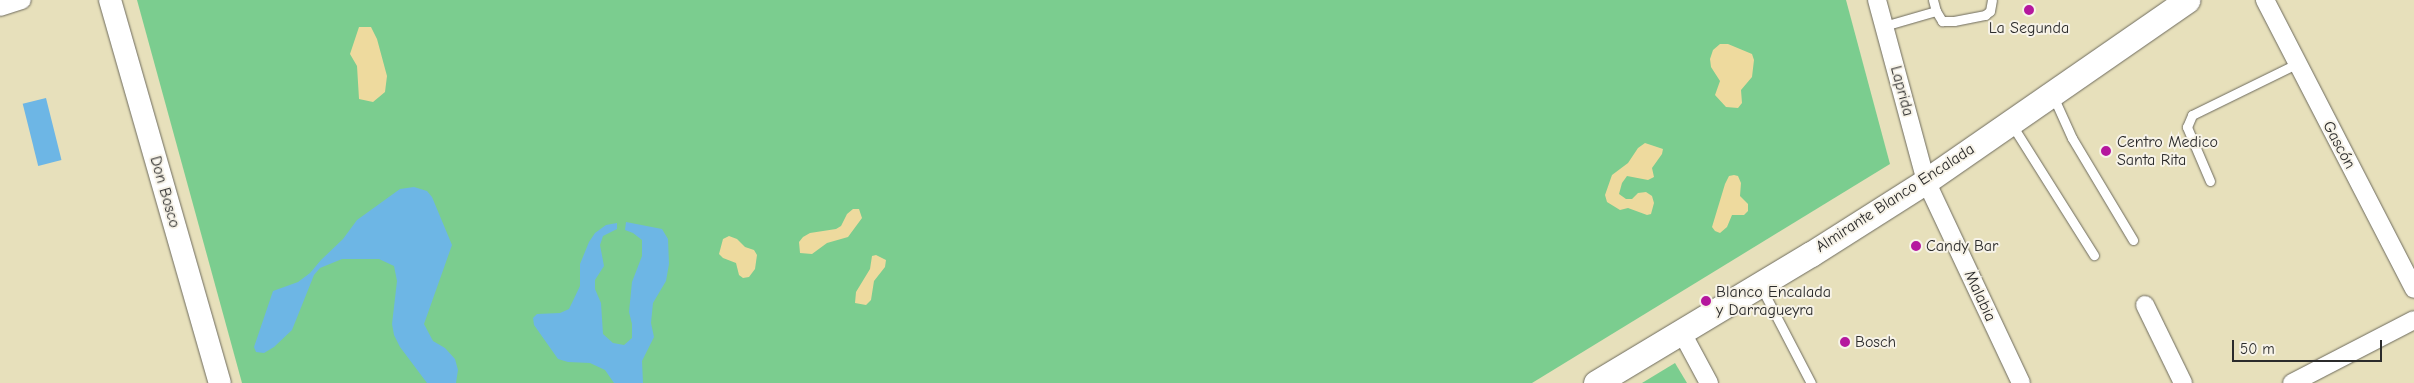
<!DOCTYPE html>
<html>
<head>
<meta charset="utf-8">
<style>
	body { margin:0 }
	#map { position:relative; width:2414px; height:383px; overflow:hidden; background:#e7e0bb; font-family:"Comic Neue",sans-serif }
	div>[style] { position:absolute }
	[style*='--x'] { left:calc(var(--x)*1px); top:calc(var(--y)*1px); width:calc(var(--w)*1px); rotate:calc(var(--a)*1deg) }
	.green>* { inset:0; background:#7bcd8f }
	.sand>* { inset:0; background:#eeda9e }
	.water>* { inset:0; background:#6db6e5; transform-origin:0 0 }
	.roads { filter:drop-shadow(0 0 1px #6d6a5d) drop-shadow(0 0 1px #6d6a5d) }
	.service>* { height:9px; margin:-4.5px; padding:0 4.5px; transform-origin:4.5px; border-radius:4.5px; background:#fff }
	.minor>* { height:18px; margin:-9px; padding:0 9px; transform-origin:9px; border-radius:9px; background:#fff }
	.tertiary>* { height:22px; margin:-11px; padding:0 11px; transform-origin:11px; border-radius:11px; background:#fff }
	.secondary>* { height:25px; margin:-12.5px; padding:0 12.5px; transform-origin:12.5px; border-radius:12.5px; background:#fff }
	.dots>* { width:14px; height:14px; translate:-50% -50%; box-sizing:border-box; border:2px solid #f7f3e8; border-radius:50% }
	span { translate:-50% -50%; white-space:nowrap; text-align:center; line-height:1.15; -webkit-text-stroke:4px #f7f3e8; paint-order:stroke }
	.poi-label { font-size:16px; color:#2b2b2b }
	.left { translate:0 -50%; text-align:left }
	.street-label { font-size:16px; color:#2b2b2b }
	.scale { position:absolute; left:2232px; top:340px; width:150px; height:22px; box-sizing:border-box; border:2px solid #2b2b2b; border-top:0; padding-left:6px; font-size:15px; line-height:18px; white-space:nowrap; color:#2b2b2b; -webkit-text-stroke:4px #f7f3e8; paint-order:stroke }
</style>
</head>
<body>
<div id="map">
	<div class="green">
		<i style="clip-path:polygon(137px 0,1846px 0,1890px 164px,1532px 383px,242px 383px)"></i>
		<i style="clip-path:polygon(1675px 363px,1687px 383px,1642px 383px)"></i>
	</div>
	<div class="sand">
		<i style="clip-path:polygon(359px 27px,371px 27px,377px 39px,387px 76px,385px 92px,373px 102px,359px 99px,357px 66px,350px 54px)"></i>
		<i style="clip-path:polygon(1720px 44px,1728px 44px,1752px 54px,1754px 60px,1752px 77px,1741px 90px,1742px 103px,1738px 108px,1726px 107px,1715px 95px,1720px 81px,1711px 67px,1710px 59px,1713px 50px)"></i>
		<i style="clip-path:polygon(1645px 143px,1663px 149px,1662px 154px,1652px 168px,1654px 177px,1648px 180px,1627px 176px,1622px 183px,1619px 194px,1626px 199px,1632px 199px,1638px 193px,1646px 192px,1652px 196px,1654px 203px,1651px 214px,1647px 215px,1628px 208px,1620px 210px,1607px 202px,1605px 195px,1612px 175px,1628px 163px,1638px 148px)"></i>
		<i style="clip-path:polygon(1734px 175px,1738px 176px,1741px 183px,1740px 196px,1748px 204px,1748px 211px,1744px 215px,1732px 215px,1727px 227px,1720px 233px,1715px 231px,1712px 227px,1725px 184px,1729px 176px)"></i>
		<i style="clip-path:polygon(853px 209px,859px 209px,862px 218px,848px 237px,827px 243px,812px 254px,800px 253px,799px 242px,803px 237px,810px 233px,836px 229px,841px 226px,847px 214px)"></i>
		<i style="clip-path:polygon(729px 236px,737px 239px,745px 247px,754px 250px,757px 255px,755px 269px,749px 277px,743px 278px,739px 275px,736px 263px,723px 258px,719px 254px,723px 239px)"></i>
		<i style="clip-path:polygon(876px 255px,886px 260px,885px 267px,874px 281px,871px 300px,866px 305px,855px 303px,856px 292px,870px 269px,872px 256px)"></i>
	</div>
	<div class="water">
		<i style="left:46px;top:98px;width:64px;height:24px;rotate:76deg"></i>
		<i style="clip-path:polygon(414px 187px,427px 191px,432px 197px,452px 245px,424px 324px,433px 341px,445px 348px,455px 359px,458px 370px,456px 383px,427px 383px,400px 347px,394px 335px,392px 324px,397px 281px,394px 266px,379px 259px,342px 259px,320px 268px,314px 275px,292px 330px,274px 347px,264px 353px,256px 352px,254px 347px,273px 291px,298px 282px,310px 273px,321px 260px,343px 239px,357px 220px,400px 189px)"></i>
		<i style="clip-path:polygon(626px 222px,662px 229px,668px 239px,669px 264px,666px 281px,653px 303px,651px 323px,654px 337px,642px 361px,643px 383px,614px 383px,605px 370px,590px 363px,568px 362px,558px 359px,534px 325px,533px 318px,537px 314px,560px 313px,569px 309px,580px 286px,580px 264px,589px 242px,595px 233px,606px 225px,617px 223px,617px 229px,603px 236px,600px 245px,604px 266px,595px 280px,595px 289px,601px 303px,603px 334px,613px 343px,624px 345px,632px 338px,632px 324px,629px 312px,632px 282px,642px 256px,642px 240px,633px 233px,625px 230px)"></i>
	</div>
	<div class="roads">
		<div class="service">
			<i style="--x:1933;--y:0;--w:11;--a:75"></i>
			<i style="--x:1884;--y:26;--w:54;--a:-16.1"></i>
			<i style="--x:1936;--y:11;--w:12;--a:59"></i>
			<i style="--x:1942;--y:21;--w:12;--a:0"></i>
			<i style="--x:1954;--y:21;--w:32;--a:-11"></i>
			<i style="--x:1985;--y:15;--w:6;--a:-39"></i>
			<i style="--x:1990;--y:11;--w:11;--a:-80"></i>
			<i style="--x:2053;--y:96;--w:46;--a:65.7"></i>
			<i style="--x:2072;--y:138;--w:119;--a:59.1"></i>
			<i style="--x:2012;--y:125;--w:154;--a:57.8"></i>
			<i style="--x:2210;--y:181;--w:59;--a:-113.1"></i>
			<i style="--x:2187;--y:127;--w:13;--a:-67"></i>
			<i style="--x:2192;--y:115;--w:116;--a:-26.1"></i>
			<i style="--x:1761;--y:287;--w:108;--a:62.5"></i>
		</div>
		<div class="minor">
			<i style="--x:1877;--y:0;--w:188;--a:74.9"></i>
			<i style="--x:1926;--y:181;--w:223;--a:64.8"></i>
			<i style="--x:2265;--y:0;--w:325;--a:62.7"></i>
			<i style="--x:0;--y:7;--w:23;--a:-18"></i>
			<i style="--x:2145;--y:305;--w:87;--a:64"></i>
			<i style="--x:1681;--y:331;--w:59;--a:61.7"></i>
			<i style="--x:2292;--y:383;--w:137;--a:-27.3"></i>
		</div>
		<div class="tertiary">
			<i style="--x:110;--y:0;--w:398;--a:74"></i>
		</div>
		<div class="secondary">
			<i style="--x:1596;--y:383;--w:251;--a:-31"></i>
			<i style="--x:1811;--y:254;--w:136;--a:-32.4"></i>
			<i style="--x:1926;--y:181;--w:318;--a:-34.7"></i>
		</div>
	</div>
	<div class="dots">
		<i style="left:2029px;top:10px;background:#b5179e"></i>
		<i style="left:2106px;top:151px;background:#b5179e"></i>
		<i style="left:1916px;top:246px;background:#b5179e"></i>
		<i style="left:1706px;top:301px;background:#b5179e"></i>
		<i style="left:1845px;top:342px;background:#b5179e"></i>
	</div>
	<div class="poi-label">
		<span style="left:2029px;top:28px">La Segunda</span>
		<span class="left" style="left:2117px;top:151px">Centro Medico<br>Santa Rita</span>
		<span class="left" style="left:1926px;top:246px">Candy Bar</span>
		<span class="left" style="left:1716px;top:301px">Blanco Encalada<br>y Darragueyra</span>
		<span class="left" style="left:1855px;top:342px">Bosch</span>
	</div>
	<div class="street-label">
		<span style="left:1902px;top:91px;rotate:75deg">Laprida</span>
		<span style="left:2339px;top:145px;rotate:62deg">Gascón</span>
		<span style="left:165px;top:192px;rotate:74deg">Don Bosco</span>
		<span style="left:1895px;top:198px;rotate:-33deg">Almirante Blanco Encalada</span>
		<span style="left:1980px;top:296px;rotate:65deg">Malabia</span>
	</div>
	<div class="scale">50 m</div>
</div>
</body>
</html>
